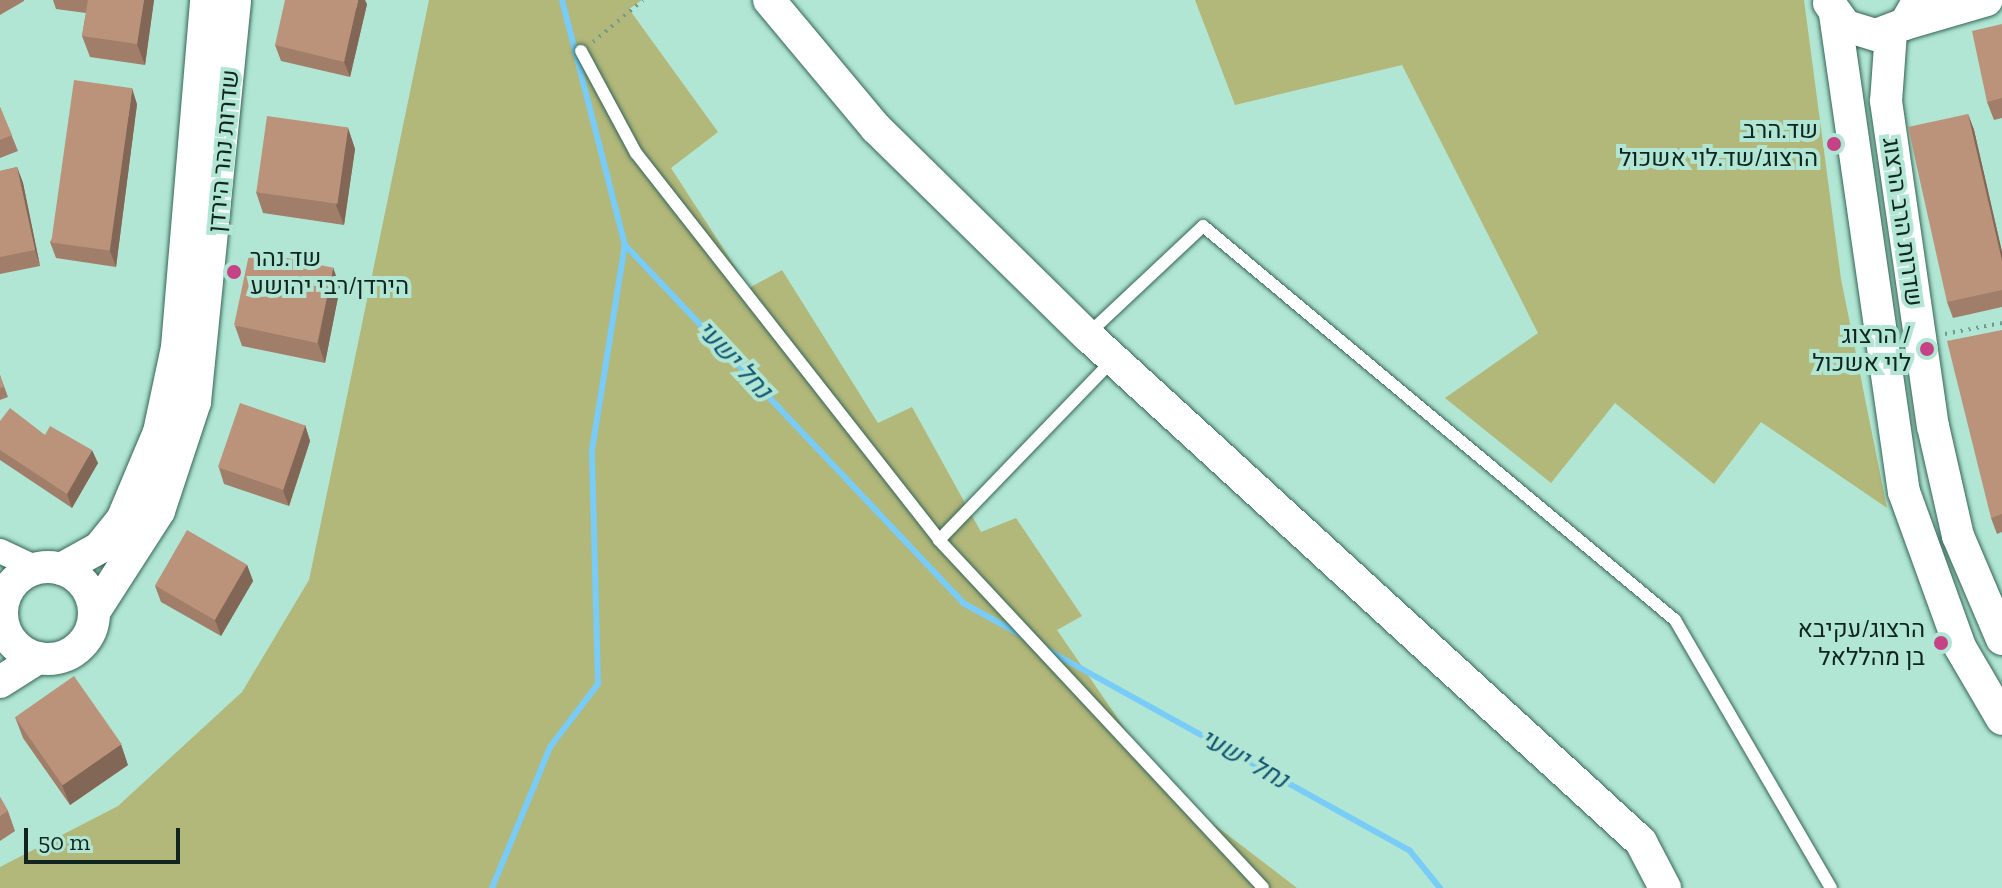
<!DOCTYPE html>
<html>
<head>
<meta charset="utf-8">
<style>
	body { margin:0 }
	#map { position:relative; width:2002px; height:888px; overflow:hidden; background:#b1e6d4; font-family:"Zilla Slab",Heebo,serif }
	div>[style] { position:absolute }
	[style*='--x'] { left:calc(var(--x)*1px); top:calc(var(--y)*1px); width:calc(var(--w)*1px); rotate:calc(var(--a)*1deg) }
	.green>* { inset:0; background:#b2b77a }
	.stream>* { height:6px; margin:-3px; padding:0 3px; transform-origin:3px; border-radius:3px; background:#78ccf7 }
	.path>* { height:4px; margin-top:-2px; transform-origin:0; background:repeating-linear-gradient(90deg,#71998c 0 2px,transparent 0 8px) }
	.roads { filter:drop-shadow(0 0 2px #346556) drop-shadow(0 0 2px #346556) }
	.lane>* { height:12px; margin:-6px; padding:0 6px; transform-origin:6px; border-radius:6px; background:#fff }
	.street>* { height:24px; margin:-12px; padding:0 12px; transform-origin:12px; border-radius:12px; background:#fff }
	.secondary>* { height:32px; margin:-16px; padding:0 16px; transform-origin:16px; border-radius:16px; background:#fff }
	.secondary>.ring { margin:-16px; padding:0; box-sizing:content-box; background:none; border:32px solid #fff; border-radius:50% }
	.wall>* { inset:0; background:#a17e6a }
	.shaded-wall>* { inset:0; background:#836756 }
	.building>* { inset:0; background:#bb937b; transform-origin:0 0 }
	.dots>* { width:22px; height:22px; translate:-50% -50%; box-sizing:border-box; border:4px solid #b1e6d4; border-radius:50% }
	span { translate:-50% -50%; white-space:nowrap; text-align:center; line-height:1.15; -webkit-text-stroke:8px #b1e6d4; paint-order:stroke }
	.poi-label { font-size:24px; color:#10251f }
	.right { translate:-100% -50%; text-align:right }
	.left { translate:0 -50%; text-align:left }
	.street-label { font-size:24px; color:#10251f }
	.water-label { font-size:26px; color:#125672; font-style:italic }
	.scale { position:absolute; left:24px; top:828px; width:156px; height:36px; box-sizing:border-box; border:4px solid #10251f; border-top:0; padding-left:10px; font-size:24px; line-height:28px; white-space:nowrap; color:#10251f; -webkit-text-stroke:6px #b1e6d4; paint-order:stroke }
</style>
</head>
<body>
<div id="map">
	<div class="green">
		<i style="clip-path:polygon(429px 0,642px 0,629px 9px,718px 132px,671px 168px,749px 288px,782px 270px,878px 423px,912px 407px,981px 532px,1016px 518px,1082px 616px,1057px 630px,1165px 787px,1297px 888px,0 888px,0 867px,118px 806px,242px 692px,309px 580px)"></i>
		<i style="clip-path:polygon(1195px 0,1804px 0,1841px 279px,1887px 508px,1761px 422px,1714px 484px,1615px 403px,1551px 483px,1445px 398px,1538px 333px,1402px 65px,1235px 105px)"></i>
	</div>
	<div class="stream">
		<i style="--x:562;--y:0;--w:253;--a:75.6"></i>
		<i style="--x:625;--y:245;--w:492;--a:46.6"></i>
		<i style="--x:963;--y:603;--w:71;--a:28.7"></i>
		<i style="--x:1046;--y:649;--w:416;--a:29"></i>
		<i style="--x:1410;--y:851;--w:48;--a:51"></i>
		<i style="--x:492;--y:888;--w:152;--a:-67.6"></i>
		<i style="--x:550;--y:747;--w:79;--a:-52.7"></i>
		<i style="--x:598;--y:684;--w:234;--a:-91.5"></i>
		<i style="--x:592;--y:450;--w:208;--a:-80.9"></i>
	</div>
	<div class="path">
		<i style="--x:593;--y:42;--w:65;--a:-40"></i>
		<i style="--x:1945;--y:334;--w:58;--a:-10.9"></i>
	</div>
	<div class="roads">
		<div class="lane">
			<i style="--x:581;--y:51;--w:116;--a:61.7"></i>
			<i style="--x:636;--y:153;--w:492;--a:51.9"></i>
			<i style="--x:939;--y:540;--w:475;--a:47"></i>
			<i style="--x:1087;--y:335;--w:159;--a:-43.2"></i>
			<i style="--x:1203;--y:226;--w:615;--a:39.85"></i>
			<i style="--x:1675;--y:620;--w:310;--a:59.8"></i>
			<i style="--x:939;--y:540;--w:248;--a:-46"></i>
		</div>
		<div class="street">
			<i style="--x:0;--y:551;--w:40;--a:25"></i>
			<i style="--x:0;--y:601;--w:5;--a:68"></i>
		</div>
		<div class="secondary">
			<i style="--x:769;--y:0;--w:167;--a:50.1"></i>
			<i style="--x:876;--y:128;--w:296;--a:44.5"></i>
			<i style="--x:1087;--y:335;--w:751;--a:42.46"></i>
			<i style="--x:1641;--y:842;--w:52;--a:62.4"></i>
			<i style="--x:1829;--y:3;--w:29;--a:54"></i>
			<i style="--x:1846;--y:26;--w:31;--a:17"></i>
			<i style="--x:1876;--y:35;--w:31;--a:-21"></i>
			<i style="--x:1905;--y:24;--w:28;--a:-60"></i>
			<i style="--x:1835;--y:14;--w:483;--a:81.8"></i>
			<i style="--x:1904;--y:492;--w:165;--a:70.1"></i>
			<i style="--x:1960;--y:647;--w:83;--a:59.7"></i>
			<i style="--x:1905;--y:24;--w:85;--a:-16.3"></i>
			<i style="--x:1891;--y:32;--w:69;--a:94.1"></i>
			<i style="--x:1886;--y:101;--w:328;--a:81.8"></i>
			<i style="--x:1933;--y:426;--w:113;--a:77.2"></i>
			<i style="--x:1958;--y:536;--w:112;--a:66.9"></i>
			<i class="ring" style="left:2px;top:567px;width:60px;height:60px"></i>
			<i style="--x:61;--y:569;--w:43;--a:-28.9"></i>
			<i style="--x:99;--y:548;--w:36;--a:-51"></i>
			<i style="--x:122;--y:520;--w:95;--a:-67.2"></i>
			<i style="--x:159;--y:432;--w:87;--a:-78"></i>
			<i style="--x:177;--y:347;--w:348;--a:-85.2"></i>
			<i style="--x:94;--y:612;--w:120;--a:-57.2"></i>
			<i style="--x:159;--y:511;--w:115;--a:-71.7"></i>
			<i style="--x:195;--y:402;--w:404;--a:-84.3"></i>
			<i style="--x:0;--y:682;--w:45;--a:-32.3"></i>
		</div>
	</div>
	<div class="wall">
		<i style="clip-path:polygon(0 0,24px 0,24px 1px,0 15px)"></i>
		<i style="clip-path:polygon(53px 0,154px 0,145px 65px,90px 57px,82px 36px,86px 13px,56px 9px)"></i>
		<i style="clip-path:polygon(367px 4px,350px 77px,281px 61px,275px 45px)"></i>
		<i style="clip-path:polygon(2002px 24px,2002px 118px,1994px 120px,1987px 102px)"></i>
		<i style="clip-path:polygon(137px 104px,116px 267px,56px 258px,50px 242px)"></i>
		<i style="clip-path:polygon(0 107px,18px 151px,0 158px)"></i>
		<i style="clip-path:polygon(1968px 114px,1974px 130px,2002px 252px,2002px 307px,1953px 318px,1947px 302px)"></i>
		<i style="clip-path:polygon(348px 128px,355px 149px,344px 225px,263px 213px,256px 192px)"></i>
		<i style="clip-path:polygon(17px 167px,23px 183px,40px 266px,0 274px,0 171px)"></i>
		<i style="clip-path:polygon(340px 287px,325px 363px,242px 346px,235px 326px)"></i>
		<i style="clip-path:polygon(2002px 330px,2002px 532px,1997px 534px,1991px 518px)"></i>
		<i style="clip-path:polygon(0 375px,8px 397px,0 400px)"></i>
		<i style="clip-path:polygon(0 421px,45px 435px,98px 463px,72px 508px,0 460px)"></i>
		<i style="clip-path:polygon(305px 425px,310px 441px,289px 506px,224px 484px,219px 468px)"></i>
		<i style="clip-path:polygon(247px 565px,253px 581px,221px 636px,161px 602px,155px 586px)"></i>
		<i style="clip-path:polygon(15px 717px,128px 765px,70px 805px,23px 738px)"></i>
		<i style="clip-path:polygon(0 797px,8px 811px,15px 831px,0 841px)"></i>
	</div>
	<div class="shaded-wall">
		<i style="clip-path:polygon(144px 0,154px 0,145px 65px,137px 44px)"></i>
		<i style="clip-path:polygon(358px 0,365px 0,367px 4px,350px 77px,344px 62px)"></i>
		<i style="clip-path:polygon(132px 88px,137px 104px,116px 267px,110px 251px)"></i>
		<i style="clip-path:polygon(1968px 114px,1974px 130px,2002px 252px,2002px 261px)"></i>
		<i style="clip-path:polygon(348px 128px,355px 149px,344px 225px,336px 205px)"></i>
		<i style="clip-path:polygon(17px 167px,23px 183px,40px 266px,35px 250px)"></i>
		<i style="clip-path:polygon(333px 267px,340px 287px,325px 363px,318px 343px)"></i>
		<i style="clip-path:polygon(305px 425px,310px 441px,289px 506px,283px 491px)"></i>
		<i style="clip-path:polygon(92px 450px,98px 463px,72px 508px,67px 494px)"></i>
		<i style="clip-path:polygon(247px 565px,253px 581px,221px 636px,215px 620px)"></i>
		<i style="clip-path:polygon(121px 744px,128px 765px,70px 805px,62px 785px)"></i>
	</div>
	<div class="building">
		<i style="clip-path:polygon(88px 0,144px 0,137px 44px,82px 36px)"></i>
		<i style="clip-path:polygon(285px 0,358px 0,344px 62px,275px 45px)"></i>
		<i style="clip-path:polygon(2002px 24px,2002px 98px,1987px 102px,1972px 31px)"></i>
		<i style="left:74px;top:80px;width:59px;height:164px;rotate:8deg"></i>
		<i style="clip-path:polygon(0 107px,12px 135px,0 140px)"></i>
		<i style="clip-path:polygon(1968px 114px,2002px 261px,2002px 290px,1947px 302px,1908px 127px)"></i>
		<i style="left:267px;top:116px;width:82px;height:77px;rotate:8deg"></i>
		<i style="clip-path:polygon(17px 167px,35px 250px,0 257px,0 171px)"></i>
		<i style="left:250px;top:250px;width:85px;height:77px;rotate:12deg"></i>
		<i style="clip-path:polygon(2002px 330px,2002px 514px,1991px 518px,1947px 341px)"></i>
		<i style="clip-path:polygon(0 375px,4px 387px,0 388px)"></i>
		<i style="left:240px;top:403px;width:69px;height:68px;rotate:19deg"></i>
		<i style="clip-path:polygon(10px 408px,45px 435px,50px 426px,92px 450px,67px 494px,0 450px,0 421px)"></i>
		<i style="left:187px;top:530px;width:69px;height:64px;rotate:30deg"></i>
		<i style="left:74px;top:676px;width:83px;height:72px;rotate:55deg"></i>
		<i style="clip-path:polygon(0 797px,8px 811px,0 816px)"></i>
	</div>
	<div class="dots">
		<i style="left:1834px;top:144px;background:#c64287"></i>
		<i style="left:234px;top:272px;background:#c64287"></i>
		<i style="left:1927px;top:349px;background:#c64287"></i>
		<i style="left:1941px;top:643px;background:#c64287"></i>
	</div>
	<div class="poi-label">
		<span class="right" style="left:1818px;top:144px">שד.הרב<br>הרצוג/שד.לוי אשכול</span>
		<span class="left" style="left:250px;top:272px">שד.נהר<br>הירדן/רבי יהושע</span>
		<span class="right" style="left:1911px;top:349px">הרצוג /<br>לוי אשכול</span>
		<span class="right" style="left:1925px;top:643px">הרצוג/עקיבא<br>בן מהללאל</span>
	</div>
	<div class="street-label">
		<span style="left:223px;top:151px;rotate:-85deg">שדרות נהר הירדן</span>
		<span style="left:1903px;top:222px;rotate:82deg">שדרות הרב הרצוג</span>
	</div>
	<div class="water-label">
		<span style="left:734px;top:360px;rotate:47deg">נחל ישעי</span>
		<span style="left:1244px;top:759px;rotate:29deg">נחל ישעי</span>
	</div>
	<div class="scale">50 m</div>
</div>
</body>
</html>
